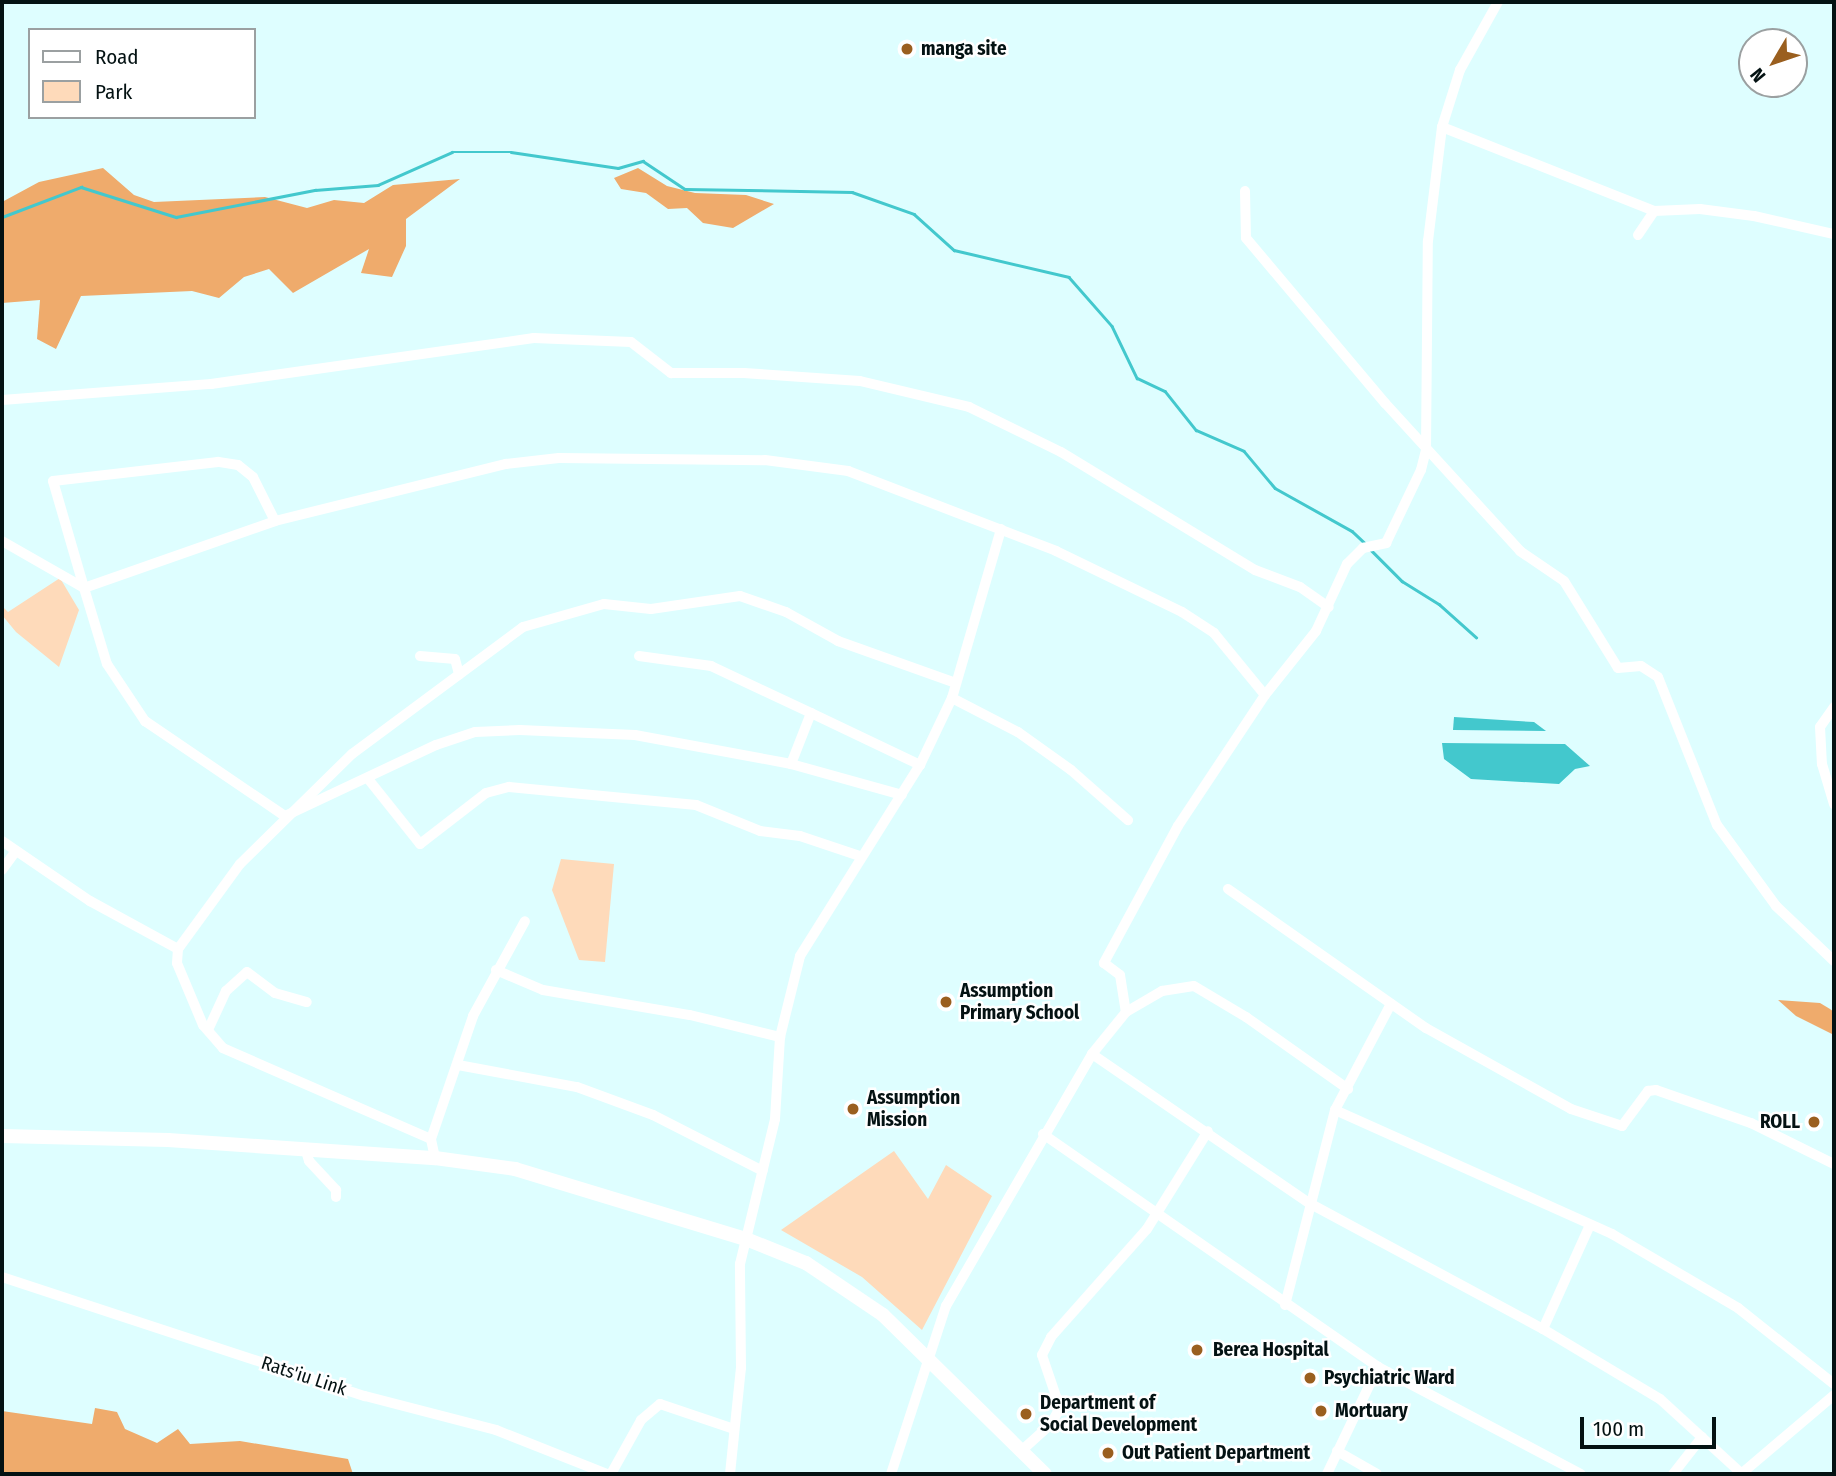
<!DOCTYPE html>
<html>
<head>
<meta charset="utf-8">
<style>
	body { margin:0 }
	#map { position:relative; width:1836px; height:1476px; overflow:hidden; background:#defeff; font-family:"Fira Sans Condensed",sans-serif }
	div>[style] { position:absolute }
	[style*='--x'] { left:calc(var(--x)*1px); top:calc(var(--y)*1px); width:calc(var(--w)*1px); rotate:calc(var(--a)*1deg) }
	.green>* { inset:0; background:#fedaba }
	.forest>* { inset:0; background:#efab6c }
	.water>* { inset:0; background:#43c8cd }
	.stream>* { height:2.5px; margin:-1.25px; padding:0 1.25px; transform-origin:1.25px; border-radius:1.25px; background:#43c8cd }
	.minor>* { height:10px; margin:-5px; padding:0 5px; transform-origin:5px; border-radius:5px; background:#fff }
	.secondary>* { height:14px; margin:-7px; padding:0 7px; transform-origin:7px; border-radius:7px; background:#fff }
	.dots>* { width:19px; height:19px; translate:-50% -50%; box-sizing:border-box; border:4px solid #fff; border-radius:50% }
	span { translate:-50% -50%; white-space:nowrap; text-align:center; line-height:1.15; -webkit-text-stroke:5px #fff; paint-order:stroke }
	.poi-label { font-size:19px; color:#041213; font-weight:700 }
	.left { translate:0 -50%; text-align:left }
	.right { translate:-100% -50%; text-align:right }
	.street-label { font-size:19px; color:#041213 }
	.frame { position:absolute; inset:0; border:4px solid #041213; pointer-events:none }
	.legend { position:absolute; left:28px; top:28px; width:228px; height:91px; box-sizing:border-box; background:#fff; border:2px solid #9ba0a1; margin:0; padding:9px 12px; list-style:none; font-size:21px; color:#041213 }
	.legend li { display:flex; align-items:center; gap:14px; height:35px }
	.legend b { width:35px; border:2px solid #9ba0a1 }
	.north { position:absolute; left:1738px; top:28px; width:70px; height:70px; box-sizing:border-box; background:#fff; border:2px solid #9ba0a1; border-radius:50%; rotate:231deg; font-size:19px; font-weight:700; line-height:28px; text-align:center; color:#041213 }
	.north::after { content:''; display:block; margin:auto; width:24px; height:32px; background:#9a5f1f; clip-path:polygon(50% 0,100% 100%,50% 72%,0 100%) }
	.scale { position:absolute; left:1580px; top:1417px; width:136px; height:32px; box-sizing:border-box; border:4px solid #041213; border-top:0; padding-left:9px; font-size:21px; line-height:24px; white-space:nowrap; color:#041213; -webkit-text-stroke:5px #fff; paint-order:stroke }
</style>
</head>
<body>
<div id="map">
	<div class="green">
		<i style="clip-path:polygon(60px 578px,79px 610px,59px 667px,16px 632px,2px 615px,2px 606px,8px 612px)"></i>
		<i style="clip-path:polygon(561px 859px,614px 864px,605px 962px,579px 960px,552px 890px)"></i>
		<i style="clip-path:polygon(894px 1151px,928px 1199px,946px 1165px,992px 1196px,922px 1330px,862px 1277px,781px 1230px)"></i>
	</div>
	<div class="forest">
		<i style="clip-path:polygon(103px 168px,134px 195px,154px 202px,265px 197px,307px 208px,334px 200px,364px 203px,393px 185px,460px 179px,406px 219px,406px 246px,392px 277px,361px 273px,369px 249px,293px 293px,269px 269px,244px 277px,219px 298px,192px 291px,81px 296px,56px 349px,37px 339px,40px 300px,2px 303px,2px 202px,39px 182px)"></i>
		<i style="clip-path:polygon(638px 168px,667px 186px,695px 193px,746px 195px,774px 204px,733px 228px,703px 223px,687px 208px,668px 209px,646px 193px,621px 189px,614px 178px)"></i>
		<i style="clip-path:polygon(1778px 1000px,1820px 1003px,1830px 1009px,1834px 1012px,1834px 1035px,1796px 1016px)"></i>
		<i style="clip-path:polygon(95px 1408px,117px 1412px,125px 1429px,157px 1443px,178px 1429px,190px 1444px,240px 1441px,348px 1459px,353px 1474px,2px 1474px,2px 1411px,92px 1424px)"></i>
	</div>
	<div class="water">
		<i style="clip-path:polygon(1454px 717px,1534px 722px,1546px 731px,1453px 730px)"></i>
		<i style="clip-path:polygon(1442px 743px,1565px 744px,1590px 766px,1575px 769px,1559px 784px,1471px 779px,1444px 759px)"></i>
	</div>
	<div class="stream">
		<i style="--x:2;--y:217;--w:85;--a:-20.8"></i>
		<i style="--x:81;--y:187;--w:100;--a:17.5"></i>
		<i style="--x:176;--y:217;--w:142;--a:-11"></i>
		<i style="--x:315;--y:190;--w:63;--a:-4.5"></i>
		<i style="--x:378;--y:185;--w:81;--a:-24"></i>
		<i style="--x:452;--y:152;--w:59;--a:0"></i>
		<i style="--x:511;--y:152;--w:108;--a:8.5"></i>
		<i style="--x:618;--y:168;--w:26;--a:-16"></i>
		<i style="--x:643;--y:161;--w:50;--a:33.7"></i>
		<i style="--x:685;--y:189;--w:167;--a:1"></i>
		<i style="--x:852;--y:192;--w:66;--a:19.5"></i>
		<i style="--x:914;--y:214;--w:54;--a:42"></i>
		<i style="--x:954;--y:250;--w:118;--a:13.2"></i>
		<i style="--x:1069;--y:277;--w:65;--a:48.7"></i>
		<i style="--x:1112;--y:326;--w:58;--a:64.3"></i>
		<i style="--x:1137;--y:378;--w:31;--a:25"></i>
		<i style="--x:1165;--y:391;--w:50;--a:51.5"></i>
		<i style="--x:1196;--y:430;--w:52;--a:23.6"></i>
		<i style="--x:1244;--y:451;--w:48;--a:50"></i>
		<i style="--x:1275;--y:488;--w:88;--a:29.2"></i>
		<i style="--x:1352;--y:531;--w:21;--a:43"></i>
		<i style="--x:1371;--y:550;--w:44;--a:45"></i>
		<i style="--x:1402;--y:581;--w:44;--a:31.9"></i>
		<i style="--x:1439;--y:604;--w:50;--a:41.7"></i>
	</div>
	<div class="minor">
		<i style="--x:1442;--y:127;--w:228;--a:21.6"></i>
		<i style="--x:1654;--y:211;--w:46;--a:-2.5"></i>
		<i style="--x:1700;--y:209;--w:54;--a:7.4"></i>
		<i style="--x:1754;--y:216;--w:82;--a:12.7"></i>
		<i style="--x:1245;--y:191;--w:47;--a:88.8"></i>
		<i style="--x:1246;--y:238;--w:216;--a:49.9"></i>
		<i style="--x:1385;--y:403;--w:200;--a:47.6"></i>
		<i style="--x:1520;--y:551;--w:53;--a:34.3"></i>
		<i style="--x:1564;--y:581;--w:102;--a:58.2"></i>
		<i style="--x:1618;--y:668;--w:23;--a:-5"></i>
		<i style="--x:1641;--y:666;--w:20;--a:33"></i>
		<i style="--x:1658;--y:677;--w:159;--a:68.3"></i>
		<i style="--x:1717;--y:825;--w:100;--a:53.9"></i>
		<i style="--x:1776;--y:906;--w:80;--a:43.5"></i>
		<i style="--x:1638;--y:235;--w:29;--a:-56"></i>
		<i style="--x:2;--y:400;--w:210;--a:-4.4"></i>
		<i style="--x:211;--y:384;--w:326;--a:-8.1"></i>
		<i style="--x:534;--y:338;--w:97;--a:2.4"></i>
		<i style="--x:631;--y:342;--w:51;--a:37.8"></i>
		<i style="--x:671;--y:373;--w:73;--a:0"></i>
		<i style="--x:744;--y:373;--w:116;--a:3.9"></i>
		<i style="--x:860;--y:381;--w:112;--a:13.4"></i>
		<i style="--x:969;--y:407;--w:102;--a:26.1"></i>
		<i style="--x:1061;--y:452;--w:227;--a:31.3"></i>
		<i style="--x:1255;--y:570;--w:48;--a:20.7"></i>
		<i style="--x:1300;--y:587;--w:35;--a:35"></i>
		<i style="--x:275;--y:521;--w:49;--a:-116.6"></i>
		<i style="--x:253;--y:477;--w:19;--a:-141"></i>
		<i style="--x:238;--y:465;--w:20;--a:-171"></i>
		<i style="--x:218;--y:462;--w:166;--a:173.4"></i>
		<i style="--x:53;--y:481;--w:111;--a:73.8"></i>
		<i style="--x:84;--y:588;--w:202;--a:-19.3"></i>
		<i style="--x:275;--y:521;--w:238;--a:-13.9"></i>
		<i style="--x:506;--y:464;--w:53;--a:-6.5"></i>
		<i style="--x:559;--y:458;--w:206;--a:0.6"></i>
		<i style="--x:765;--y:460;--w:84;--a:7.5"></i>
		<i style="--x:848;--y:471;--w:223;--a:21"></i>
		<i style="--x:1056;--y:551;--w:140;--a:25.8"></i>
		<i style="--x:1182;--y:612;--w:38;--a:33"></i>
		<i style="--x:1214;--y:633;--w:80;--a:50.6"></i>
		<i style="--x:1265;--y:695;--w:157;--a:123.6"></i>
		<i style="--x:1178;--y:826;--w:156;--a:118.4"></i>
		<i style="--x:1104;--y:963;--w:20;--a:37"></i>
		<i style="--x:1120;--y:975;--w:37;--a:81"></i>
		<i style="--x:2;--y:541;--w:95;--a:29.8"></i>
		<i style="--x:84;--y:588;--w:79;--a:73.2"></i>
		<i style="--x:107;--y:664;--w:69;--a:56.3"></i>
		<i style="--x:145;--y:721;--w:169;--a:34.2"></i>
		<i style="--x:285;--y:816;--w:167;--a:-25.2"></i>
		<i style="--x:436;--y:745;--w:41;--a:-18.4"></i>
		<i style="--x:475;--y:732;--w:45;--a:-2.5"></i>
		<i style="--x:520;--y:730;--w:115;--a:2.5"></i>
		<i style="--x:635;--y:735;--w:159;--a:10.5"></i>
		<i style="--x:791;--y:764;--w:115;--a:15.6"></i>
		<i style="--x:420;--y:656;--w:35;--a:5"></i>
		<i style="--x:455;--y:659;--w:16;--a:75"></i>
		<i style="--x:639;--y:656;--w:73;--a:7.9"></i>
		<i style="--x:711;--y:666;--w:110;--a:25.2"></i>
		<i style="--x:811;--y:713;--w:55;--a:111.4"></i>
		<i style="--x:1265;--y:695;--w:82;--a:-51.4"></i>
		<i style="--x:1316;--y:631;--w:74;--a:-65.2"></i>
		<i style="--x:1347;--y:564;--w:23;--a:-45"></i>
		<i style="--x:1363;--y:548;--w:24;--a:-12"></i>
		<i style="--x:1386;--y:543;--w:81;--a:-64.4"></i>
		<i style="--x:1421;--y:470;--w:21;--a:-76"></i>
		<i style="--x:1426;--y:450;--w:209;--a:-89.5"></i>
		<i style="--x:1428;--y:241;--w:115;--a:-83"></i>
		<i style="--x:1442;--y:127;--w:60;--a:-72.5"></i>
		<i style="--x:1460;--y:70;--w:78;--a:-60.8"></i>
		<i style="--x:952;--y:698;--w:74;--a:27.3"></i>
		<i style="--x:1018;--y:732;--w:65;--a:35.6"></i>
		<i style="--x:1071;--y:770;--w:76;--a:41.3"></i>
		<i style="--x:1834;--y:707;--w:24;--a:125"></i>
		<i style="--x:1820;--y:727;--w:37;--a:87"></i>
		<i style="--x:1822;--y:764;--w:42;--a:73.3"></i>
		<i style="--x:811;--y:713;--w:121;--a:25.5"></i>
		<i style="--x:369;--y:780;--w:82;--a:51.4"></i>
		<i style="--x:420;--y:844;--w:83;--a:-37.7"></i>
		<i style="--x:486;--y:793;--w:24;--a:-15"></i>
		<i style="--x:509;--y:787;--w:188;--a:5.5"></i>
		<i style="--x:696;--y:805;--w:69;--a:22.1"></i>
		<i style="--x:760;--y:831;--w:40;--a:7.1"></i>
		<i style="--x:800;--y:836;--w:63;--a:18.4"></i>
		<i style="--x:2;--y:841;--w:107;--a:34.3"></i>
		<i style="--x:90;--y:901;--w:100;--a:28.6"></i>
		<i style="--x:2;--y:870;--w:22;--a:-54"></i>
		<i style="--x:1228;--y:889;--w:242;--a:35.1"></i>
		<i style="--x:1426;--y:1028;--w:166;--a:29.2"></i>
		<i style="--x:1571;--y:1109;--w:54;--a:18.4"></i>
		<i style="--x:1622;--y:1126;--w:44;--a:-53.4"></i>
		<i style="--x:1648;--y:1091;--w:8;--a:-7"></i>
		<i style="--x:1656;--y:1090;--w:101;--a:19.2"></i>
		<i style="--x:1751;--y:1123;--w:93;--a:26.3"></i>
		<i style="--x:496;--y:970;--w:51;--a:23.1"></i>
		<i style="--x:543;--y:990;--w:149;--a:9.7"></i>
		<i style="--x:690;--y:1015;--w:93;--a:13.7"></i>
		<i style="--x:208;--y:1030;--w:43;--a:-65.2"></i>
		<i style="--x:226;--y:991;--w:28;--a:-42"></i>
		<i style="--x:247;--y:972;--w:35;--a:37"></i>
		<i style="--x:275;--y:993;--w:33;--a:16"></i>
		<i style="--x:1092;--y:1054;--w:263;--a:34.5"></i>
		<i style="--x:1309;--y:1203;--w:266;--a:28.3"></i>
		<i style="--x:1543;--y:1329;--w:136;--a:30.9"></i>
		<i style="--x:1660;--y:1399;--w:111;--a:42.4"></i>
		<i style="--x:458;--y:1065;--w:121;--a:10.5"></i>
		<i style="--x:577;--y:1087;--w:81;--a:20.2"></i>
		<i style="--x:653;--y:1115;--w:123;--a:27"></i>
		<i style="--x:1335;--y:1110;--w:303;--a:24.1"></i>
		<i style="--x:1612;--y:1234;--w:146;--a:30.4"></i>
		<i style="--x:1738;--y:1308;--w:122;--a:38.4"></i>
		<i style="--x:1043;--y:1134;--w:408;--a:34.8"></i>
		<i style="--x:1378;--y:1367;--w:229;--a:27.8"></i>
		<i style="--x:431;--y:1139;--w:227;--a:-156.4"></i>
		<i style="--x:223;--y:1048;--w:30;--a:-131"></i>
		<i style="--x:203;--y:1025;--w:67;--a:-112.8"></i>
		<i style="--x:177;--y:963;--w:14;--a:-86"></i>
		<i style="--x:178;--y:949;--w:105;--a:-53.9"></i>
		<i style="--x:240;--y:864;--w:157;--a:-44.5"></i>
		<i style="--x:352;--y:754;--w:213;--a:-36.6"></i>
		<i style="--x:523;--y:627;--w:84;--a:-15.9"></i>
		<i style="--x:604;--y:604;--w:47;--a:6.1"></i>
		<i style="--x:651;--y:609;--w:90;--a:-8.3"></i>
		<i style="--x:740;--y:596;--w:49;--a:19.2"></i>
		<i style="--x:786;--y:612;--w:60;--a:29.1"></i>
		<i style="--x:838;--y:641;--w:125;--a:19.6"></i>
		<i style="--x:306;--y:1151;--w:10;--a:73"></i>
		<i style="--x:309;--y:1161;--w:40;--a:47"></i>
		<i style="--x:336;--y:1190;--w:7;--a:90"></i>
		<i style="--x:435;--y:1158;--w:19;--a:-102"></i>
		<i style="--x:431;--y:1139;--w:130;--a:-71.1"></i>
		<i style="--x:473;--y:1016;--w:108;--a:-61.3"></i>
		<i style="--x:2;--y:1277;--w:382;--a:18.2"></i>
		<i style="--x:365;--y:1396;--w:135;--a:14.5"></i>
		<i style="--x:496;--y:1430;--w:119;--a:21.6"></i>
		<i style="--x:1285;--y:1305;--w:201;--a:-75.6"></i>
		<i style="--x:1335;--y:1110;--w:120;--a:-62.2"></i>
		<i style="--x:1543;--y:1329;--w:114;--a:-65.7"></i>
		<i style="--x:1337;--y:1451;--w:46;--a:29.9"></i>
		<i style="--x:1020;--y:1452;--w:42;--a:-42.1"></i>
		<i style="--x:1051;--y:1424;--w:18;--a:-61"></i>
		<i style="--x:1060;--y:1408;--w:56;--a:-108.8"></i>
		<i style="--x:1042;--y:1355;--w:20;--a:-63"></i>
		<i style="--x:1051;--y:1337;--w:144;--a:-48.4"></i>
		<i style="--x:1147;--y:1229;--w:115;--a:-58.1"></i>
		<i style="--x:611;--y:1474;--w:62;--a:-60.9"></i>
		<i style="--x:641;--y:1420;--w:25;--a:-40"></i>
		<i style="--x:660;--y:1404;--w:75;--a:18.7"></i>
		<i style="--x:730;--y:1474;--w:107;--a:-84.1"></i>
		<i style="--x:741;--y:1368;--w:104;--a:-90.6"></i>
		<i style="--x:740;--y:1264;--w:149;--a:-76.4"></i>
		<i style="--x:775;--y:1119;--w:82;--a:-86.5"></i>
		<i style="--x:780;--y:1037;--w:83;--a:-76.1"></i>
		<i style="--x:800;--y:956;--w:226;--a:-57.9"></i>
		<i style="--x:920;--y:765;--w:74;--a:-64.5"></i>
		<i style="--x:952;--y:698;--w:176;--a:-73.8"></i>
		<i style="--x:891;--y:1474;--w:177;--a:-71.9"></i>
		<i style="--x:946;--y:1306;--w:291;--a:-59.9"></i>
		<i style="--x:1092;--y:1054;--w:54;--a:-51"></i>
		<i style="--x:1126;--y:1012;--w:42;--a:-30.3"></i>
		<i style="--x:1162;--y:991;--w:32;--a:-9"></i>
		<i style="--x:1194;--y:986;--w:61;--a:30.8"></i>
		<i style="--x:1246;--y:1017;--w:125;--a:35.2"></i>
		<i style="--x:1327;--y:1474;--w:119;--a:-64.5"></i>
		<i style="--x:1673;--y:1474;--w:47;--a:-51.9"></i>
		<i style="--x:1741;--y:1474;--w:122;--a:-40.3"></i>
	</div>
	<div class="secondary">
		<i style="--x:2;--y:1136;--w:166;--a:1.4"></i>
		<i style="--x:168;--y:1140;--w:268;--a:3.9"></i>
		<i style="--x:435;--y:1158;--w:81;--a:7.8"></i>
		<i style="--x:515;--y:1169;--w:241;--a:16.9"></i>
		<i style="--x:746;--y:1239;--w:65;--a:21.8"></i>
		<i style="--x:806;--y:1263;--w:93;--a:34"></i>
		<i style="--x:883;--y:1315;--w:227;--a:44.5"></i>
	</div>
	<div class="dots">
		<i style="left:907px;top:49px;background:#9a5f1f"></i>
		<i style="left:946px;top:1002px;background:#9a5f1f"></i>
		<i style="left:853px;top:1109px;background:#9a5f1f"></i>
		<i style="left:1814px;top:1122px;background:#9a5f1f"></i>
		<i style="left:1197px;top:1350px;background:#9a5f1f"></i>
		<i style="left:1310px;top:1378px;background:#9a5f1f"></i>
		<i style="left:1321px;top:1411px;background:#9a5f1f"></i>
		<i style="left:1026px;top:1414px;background:#9a5f1f"></i>
		<i style="left:1108px;top:1453px;background:#9a5f1f"></i>
	</div>
	<div class="poi-label">
		<span class="left" style="left:921px;top:49px">manga site</span>
		<span class="left" style="left:960px;top:1002px">Assumption<br>Primary School</span>
		<span class="left" style="left:867px;top:1109px">Assumption<br>Mission</span>
		<span class="right" style="left:1800px;top:1122px">ROLL</span>
		<span class="left" style="left:1213px;top:1350px">Berea Hospital</span>
		<span class="left" style="left:1324px;top:1378px">Psychiatric Ward</span>
		<span class="left" style="left:1040px;top:1414px">Department of<br>Social Development</span>
		<span class="left" style="left:1335px;top:1411px">Mortuary</span>
		<span class="left" style="left:1122px;top:1453px">Out Patient Department</span>
	</div>
	<div class="street-label">
		<span style="left:304px;top:1376px;rotate:18deg">Rats'iu Link</span>
	</div>
	<div class="frame"></div>
	<ul class="legend">
	<li><b style="height:9px;background:#fff"></b>Road</li>
	<li><b style="height:19px;background:#fedaba"></b>Park</li>
	</ul>
	<div class="north">N</div>
	<div class="scale">100 m</div>
</div>
</body>
</html>
